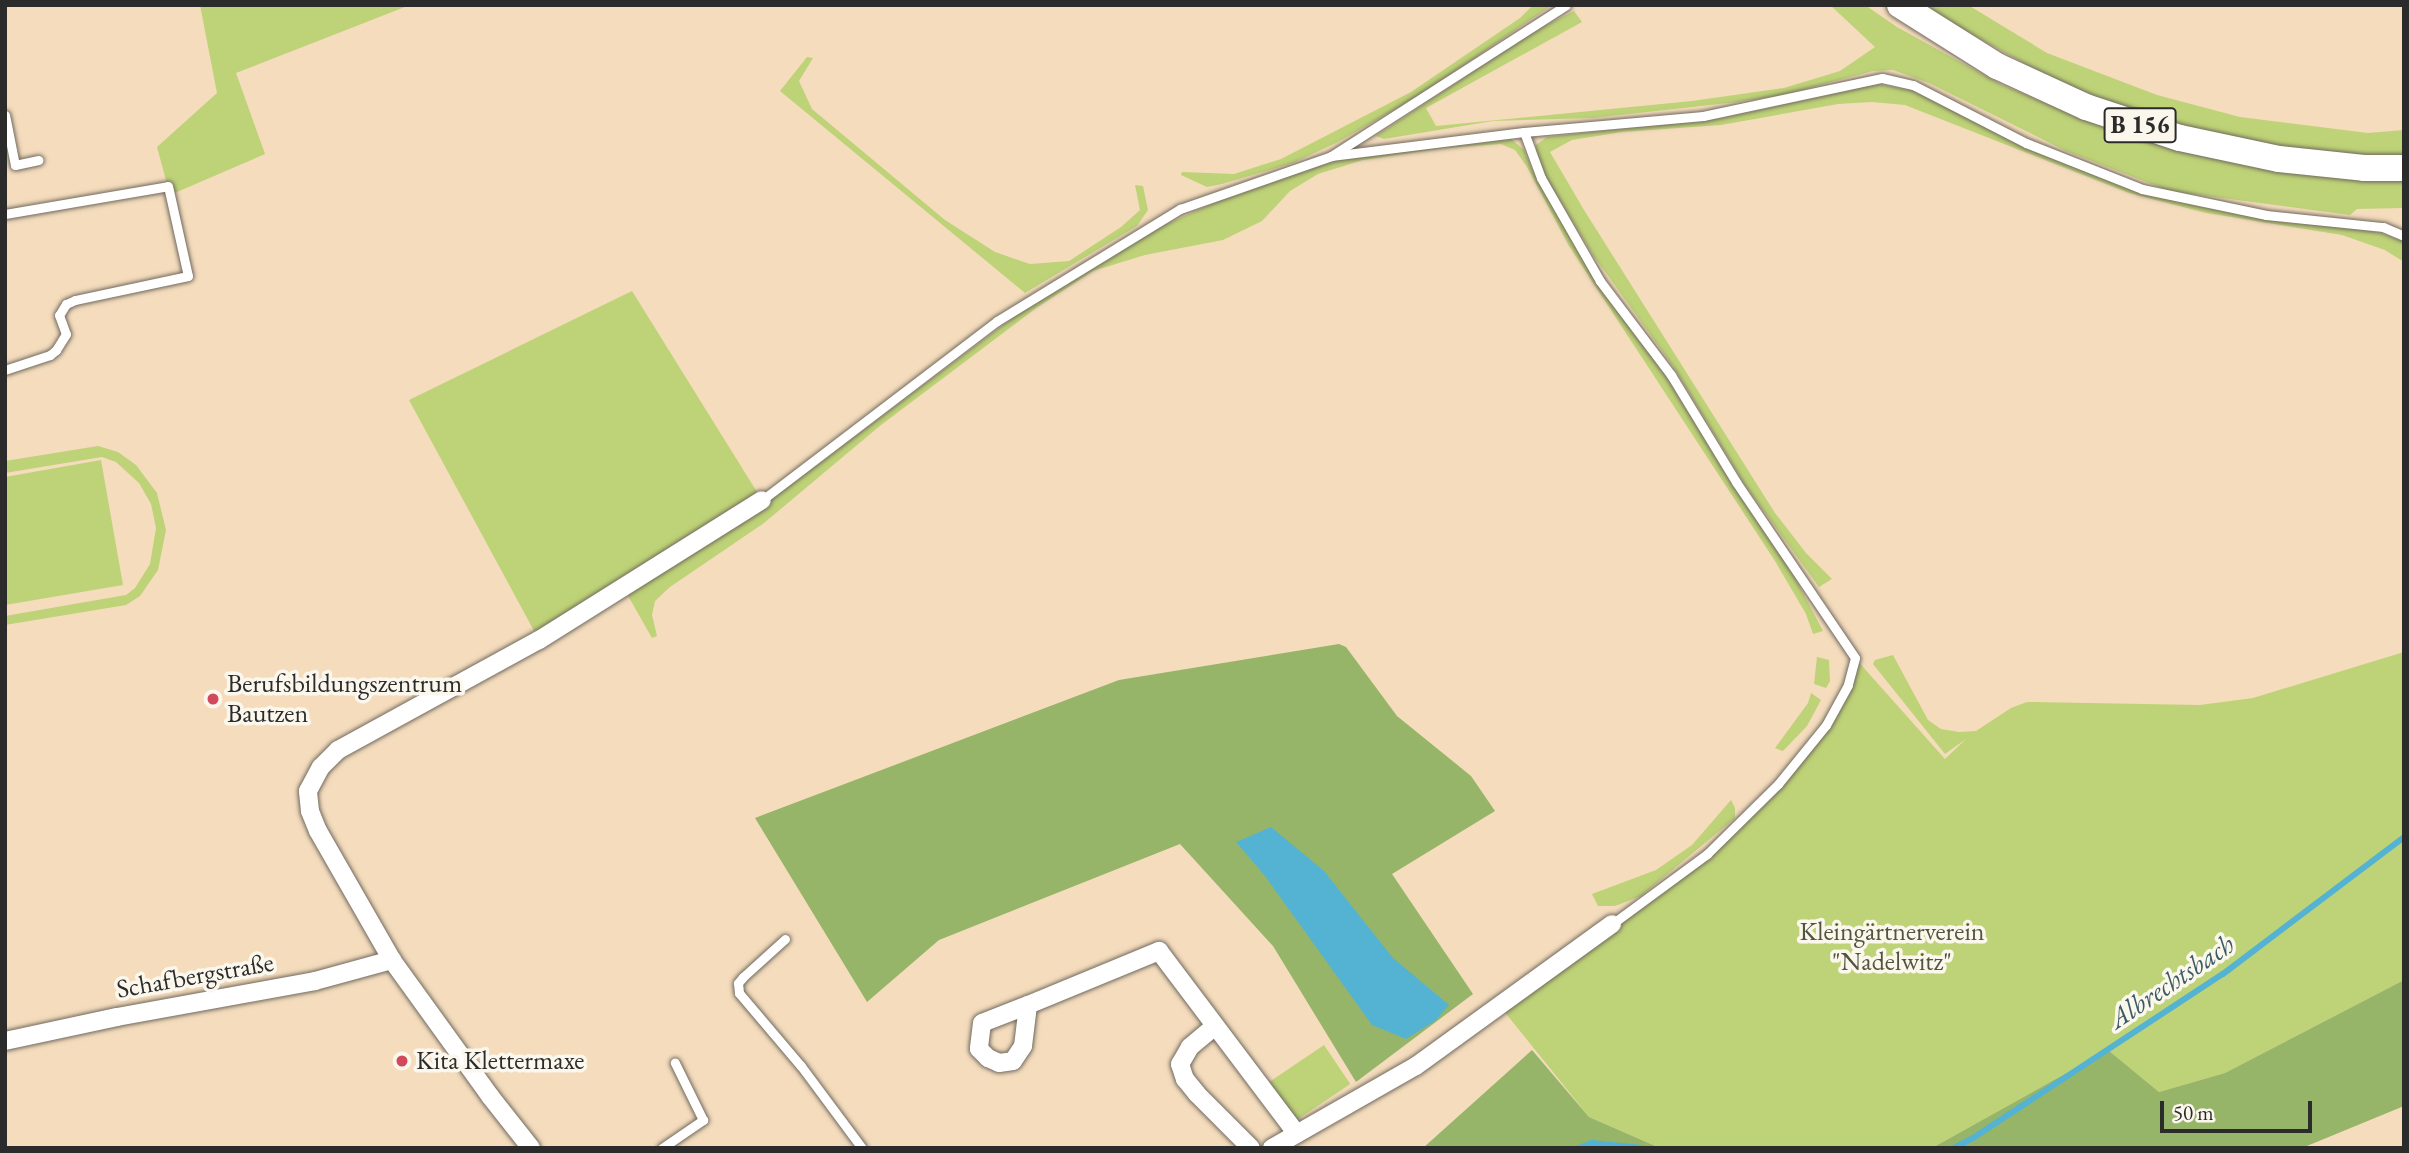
<!DOCTYPE html>
<html>
<head>
<meta charset="utf-8">
<style>
	body { margin:0 }
	#map { position:relative; width:2409px; height:1153px; overflow:hidden; background:#f4dcbd; font-family:"EB Garamond",serif }
	div>[style] { position:absolute }
	[style*='--x'] { left:calc(var(--x)*1px); top:calc(var(--y)*1px); width:calc(var(--w)*1px); rotate:calc(var(--a)*1deg) }
	.green>* { inset:0; background:#bed377; transform-origin:0 0 }
	.forest>* { inset:0; background:#96b568 }
	.water>* { inset:0; background:#54b3d3 }
	.stream>* { height:6px; margin:-3px; padding:0 3px; transform-origin:3px; border-radius:3px; background:#54b3d3 }
	.roads { filter:drop-shadow(0 0 2px #71695e) drop-shadow(0 0 2px #71695e) }
	.lane>* { height:9px; margin:-4.5px; padding:0 4.5px; transform-origin:4.5px; border-radius:4.5px; background:#fff }
	.street>* { height:18px; margin:-9px; padding:0 9px; transform-origin:9px; border-radius:9px; background:#fff }
	.primary>* { height:26px; margin:-13px; padding:0 13px; transform-origin:13px; border-radius:13px; background:#fff }
	.dots>* { width:19px; height:19px; translate:-50% -50%; box-sizing:border-box; border:4px solid #fbf7ec; border-radius:50% }
	span { translate:-50% -50%; white-space:nowrap; text-align:center; line-height:1.15; -webkit-text-stroke:7px #fbf7ec; paint-order:stroke }
	.shield-label span { padding:2px 5px; background:#fbf7ec; border:2px solid; border-radius:5px; -webkit-text-stroke-width:0 }
	.shield-label { font-size:24px; color:#2b2b2b; font-weight:700 }
	.poi-label { font-size:26px; color:#2b2b2b }
	.left { translate:0 -50%; text-align:left }
	.park-label { font-size:26px; color:#50553e }
	.street-label { font-size:26px; color:#2b2b2b }
	.water-label { font-size:28px; color:#395b66; font-style:italic }
	.frame { position:absolute; inset:0; border:7px solid #2b2b2b; pointer-events:none }
	.scale { position:absolute; left:2160px; top:1101px; width:152px; height:32px; box-sizing:border-box; border:4px solid #2b2b2b; border-top:0; padding-left:9px; font-size:21px; line-height:24px; white-space:nowrap; color:#2b2b2b; -webkit-text-stroke:5px #fbf7ec; paint-order:stroke }
</style>
</head>
<body>
<div id="map">
	<div class="green">
		<i style="clip-path:polygon(200px 5px,410px 5px,236px 73px,265px 154px,170px 195px,157px 147px,217px 93px)"></i>
		<i style="clip-path:polygon(1533px 5px,1552px 5px,1422px 94px,1336px 143px,1293px 163px,1222px 184px,1207px 187px,1181px 175px,1182px 172px,1234px 174px,1281px 159px,1411px 92px,1520px 18px)"></i>
		<i style="clip-path:polygon(1830px 5px,1865px 5px,1897px 27px,2002px 85px,2081px 118px,2311px 175px,2404px 181px,2404px 208px,2357px 209px,2350px 215px,2170px 191px,2066px 151px,1929px 83px,1893px 70px,1873px 71px,1783px 95px,1737px 102px,1593px 118px,1493px 121px,1384px 139px,1376px 136px,1533px 32px,1574px 11px,1582px 22px,1426px 108px,1436px 126px,1692px 101px,1784px 88px,1840px 71px,1875px 47px)"></i>
		<i style="clip-path:polygon(1925px 5px,1968px 5px,2047px 53px,2157px 95px,2240px 117px,2368px 133px,2404px 130px,2404px 157px,2308px 151px,2258px 143px,2187px 128px,2127px 110px,2066px 86px,1955px 25px)"></i>
		<i style="clip-path:polygon(807px 57px,813px 58px,799px 81px,812px 109px,945px 220px,995px 252px,1030px 264px,1069px 261px,1121px 227px,1140px 210px,1135px 185px,1143px 186px,1148px 210px,1137px 226px,1025px 293px,780px 91px)"></i>
		<i style="clip-path:polygon(1877px 84px,1916px 91px,2130px 187px,2380px 233px,2400px 240px,2404px 242px,2404px 262px,2385px 250px,2342px 235px,2206px 213px,2129px 193px,1905px 105px,1872px 102px,1838px 104px,1721px 125px,1622px 132px,1572px 140px,1550px 152px,1584px 210px,1775px 513px,1806px 553px,1832px 579px,1819px 587px,1745px 485px,1673px 366px,1593px 255px,1543px 172px,1536px 152px,1536px 145px,1547px 137px,1722px 118px)"></i>
		<i style="clip-path:polygon(1510px 138px,1524px 150px,1532px 169px,1604px 289px,1670px 382px,1795px 578px,1823px 631px,1813px 634px,1806px 614px,1775px 561px,1569px 246px,1527px 167px,1515px 150px,1501px 144px,1444px 148px,1363px 160px,1318px 174px,1290px 191px,1262px 221px,1223px 240px,1145px 255px,1093px 271px,1035px 309px,881px 425px,764px 523px,670px 587px,655px 601px,652px 615px,657px 636px,652px 638px,627px 594px,753px 513px,1026px 308px,1140px 236px,1247px 188px,1348px 157px)"></i>
		<i style="clip-path:polygon(632px 291px,762px 500px,539px 640px,409px 400px)"></i>
		<i style="clip-path:polygon(98px 446px,118px 452px,136px 465px,157px 493px,166px 530px,158px 570px,140px 596px,126px 605px,5px 625px,5px 616px,126px 595px,135px 588px,150px 564px,156px 528px,151px 504px,139px 483px,116px 462px,102px 457px,5px 473px,5px 461px)"></i>
		<i style="clip-path:polygon(101px 460px,123px 585px,5px 605px,5px 477px)"></i>
		<i style="clip-path:polygon(2404px 652px,2404px 980px,2225px 1073px,2159px 1092px,2108px 1050px,1932px 1148px,1660px 1148px,1589px 1117px,1499px 1005px,1612px 924px,1736px 827px,1826px 725px,1855px 658px,1945px 759px,1966px 739px,1945px 754px,1873px 664px,1875px 660px,1893px 655px,1928px 720px,1941px 729px,1959px 732px,1976px 731px,2011px 708px,2027px 702px,2200px 705px,2253px 698px)"></i>
		<i style="clip-path:polygon(1817px 657px,1829px 660px,1830px 681px,1826px 688px,1814px 684px)"></i>
		<i style="clip-path:polygon(1811px 693px,1821px 700px,1807px 726px,1783px 751px,1775px 748px,1808px 703px)"></i>
		<i style="clip-path:polygon(1731px 800px,1735px 808px,1735px 818px,1641px 896px,1615px 906px,1598px 906px,1592px 894px,1656px 870px,1692px 845px)"></i>
		<i style="left:1324px;top:1045px;width:47px;height:70px;rotate:56deg"></i>
	</div>
	<div class="forest">
		<i style="clip-path:polygon(1339px 644px,1346px 647px,1397px 716px,1471px 776px,1495px 811px,1392px 874px,1473px 994px,1356px 1082px,1273px 946px,1180px 844px,939px 940px,867px 1002px,755px 818px,1119px 680px)"></i>
		<i style="clip-path:polygon(2404px 980px,2404px 1106px,2302px 1148px,1932px 1148px,2108px 1050px,2159px 1092px,2225px 1073px)"></i>
		<i style="clip-path:polygon(1532px 1050px,1589px 1117px,1660px 1148px,1423px 1148px)"></i>
	</div>
	<div class="water">
		<i style="clip-path:polygon(1271px 827px,1324px 871px,1393px 958px,1449px 1005px,1435px 1021px,1406px 1039px,1372px 1025px,1265px 876px,1236px 842px)"></i>
	</div>
	<div class="stream">
		<i style="--x:1579;--y:1148;--w:14;--a:-21"></i>
		<i style="--x:1592;--y:1143;--w:50;--a:5.7"></i>
		<i style="--x:1954;--y:1148;--w:21;--a:-28"></i>
		<i style="--x:1973;--y:1138;--w:299;--a:-33.3"></i>
		<i style="--x:2223;--y:974;--w:227;--a:-37.1"></i>
	</div>
	<div class="roads">
		<div class="lane">
			<i style="--x:5;--y:115;--w:51;--a:78.7"></i>
			<i style="--x:15;--y:165;--w:24;--a:-12"></i>
			<i style="--x:1524;--y:132;--w:49;--a:69.7"></i>
			<i style="--x:1541;--y:178;--w:119;--a:60.2"></i>
			<i style="--x:1600;--y:281;--w:118;--a:52.9"></i>
			<i style="--x:1671;--y:375;--w:125;--a:58.7"></i>
			<i style="--x:1736;--y:482;--w:212;--a:55.9"></i>
			<i style="--x:1855;--y:658;--w:28;--a:105"></i>
			<i style="--x:1848;--y:685;--w:46;--a:118.8"></i>
			<i style="--x:1826;--y:725;--w:76;--a:129.1"></i>
			<i style="--x:1778;--y:784;--w:100;--a:135.4"></i>
			<i style="--x:1707;--y:854;--w:118;--a:143.6"></i>
			<i style="--x:1331;--y:156;--w:194;--a:-7.1"></i>
			<i style="--x:1524;--y:132;--w:180;--a:-5.1"></i>
			<i style="--x:1703;--y:116;--w:183;--a:-12"></i>
			<i style="--x:1882;--y:78;--w:32;--a:13"></i>
			<i style="--x:1913;--y:85;--w:127;--a:27.2"></i>
			<i style="--x:2026;--y:143;--w:125;--a:21.6"></i>
			<i style="--x:2142;--y:189;--w:127;--a:11.8"></i>
			<i style="--x:2266;--y:215;--w:118;--a:5.9"></i>
			<i style="--x:2383;--y:227;--w:23;--a:23"></i>
			<i style="--x:5;--y:214;--w:165;--a:-9.7"></i>
			<i style="--x:168;--y:186;--w:92;--a:77.5"></i>
			<i style="--x:188;--y:276;--w:116;--a:168"></i>
			<i style="--x:75;--y:300;--w:10;--a:156"></i>
			<i style="--x:66;--y:304;--w:13;--a:122"></i>
			<i style="--x:59;--y:315;--w:20;--a:70"></i>
			<i style="--x:66;--y:334;--w:19;--a:122"></i>
			<i style="--x:56;--y:350;--w:8;--a:140"></i>
			<i style="--x:50;--y:355;--w:47;--a:161.6"></i>
			<i style="--x:762;--y:500;--w:295;--a:-37.3"></i>
			<i style="--x:997;--y:321;--w:215;--a:-31.5"></i>
			<i style="--x:1180;--y:209;--w:160;--a:-19.3"></i>
			<i style="--x:1331;--y:156;--w:279;--a:-32.7"></i>
			<i style="--x:785;--y:939;--w:57;--a:137.9"></i>
			<i style="--x:743;--y:977;--w:8;--a:130"></i>
			<i style="--x:738;--y:983;--w:10;--a:84"></i>
			<i style="--x:739;--y:993;--w:96;--a:49.7"></i>
			<i style="--x:801;--y:1066;--w:102;--a:53.4"></i>
			<i style="--x:662;--y:1148;--w:50;--a:-34.3"></i>
			<i style="--x:703;--y:1120;--w:64;--a:-116.2"></i>
		</div>
		<div class="street">
			<i style="--x:1028;--y:1005;--w:49;--a:158.6"></i>
			<i style="--x:982;--y:1023;--w:26;--a:97"></i>
			<i style="--x:979;--y:1049;--w:13;--a:45"></i>
			<i style="--x:988;--y:1058;--w:12;--a:24"></i>
			<i style="--x:999;--y:1063;--w:14;--a:-8"></i>
			<i style="--x:1013;--y:1061;--w:18;--a:-56"></i>
			<i style="--x:1023;--y:1046;--w:41;--a:-83"></i>
			<i style="--x:1028;--y:1005;--w:142;--a:-22.4"></i>
			<i style="--x:1159;--y:951;--w:229;--a:53"></i>
			<i style="--x:1215;--y:1026;--w:33;--a:140"></i>
			<i style="--x:1190;--y:1047;--w:20;--a:120"></i>
			<i style="--x:1180;--y:1064;--w:16;--a:72"></i>
			<i style="--x:1185;--y:1079;--w:19;--a:51"></i>
			<i style="--x:1197;--y:1094;--w:76;--a:45"></i>
			<i style="--x:5;--y:1041;--w:115;--a:-12.1"></i>
			<i style="--x:117;--y:1017;--w:201;--a:-10.3"></i>
			<i style="--x:315;--y:981;--w:80;--a:-15.3"></i>
			<i style="--x:531;--y:1148;--w:66;--a:-128.3"></i>
			<i style="--x:490;--y:1096;--w:168;--a:-125.8"></i>
			<i style="--x:392;--y:960;--w:149;--a:-119.8"></i>
			<i style="--x:318;--y:831;--w:22;--a:-112"></i>
			<i style="--x:310;--y:811;--w:20;--a:-96"></i>
			<i style="--x:308;--y:791;--w:27;--a:-62"></i>
			<i style="--x:321;--y:767;--w:24;--a:-45"></i>
			<i style="--x:338;--y:750;--w:229;--a:-28.7"></i>
			<i style="--x:539;--y:640;--w:263;--a:-32.1"></i>
			<i style="--x:1272;--y:1148;--w:166;--a:-29.7"></i>
			<i style="--x:1416;--y:1066;--w:242;--a:-35.9"></i>
		</div>
		<div class="primary">
			<i style="--x:1900;--y:5;--w:115;--a:32.2"></i>
			<i style="--x:1997;--y:66;--w:98;--a:24.7"></i>
			<i style="--x:2086;--y:107;--w:99;--a:18.3"></i>
			<i style="--x:2180;--y:138;--w:101;--a:12"></i>
			<i style="--x:2279;--y:159;--w:85;--a:6"></i>
			<i style="--x:2364;--y:168;--w:40;--a:0"></i>
		</div>
	</div>
	<div class="dots">
		<i style="left:213px;top:699px;background:#d1495b"></i>
		<i style="left:402px;top:1061px;background:#d1495b"></i>
	</div>
	<div class="shield-label">
		<span style="left:2140px;top:125px">B 156</span>
	</div>
	<div class="poi-label">
		<span class="left" style="left:227px;top:699px">Berufsbildungszentrum<br>Bautzen</span>
		<span class="left" style="left:416px;top:1061px">Kita Klettermaxe</span>
	</div>
	<div class="park-label">
		<span style="left:1892px;top:947px">Kleingärtnerverein<br>"Nadelwitz"</span>
	</div>
	<div class="street-label">
		<span style="left:195px;top:976px;rotate:-10deg">Schafbergstraße</span>
	</div>
	<div class="water-label">
		<span style="left:2171px;top:981px;rotate:-34deg">Albrechtsbach</span>
	</div>
	<div class="frame"></div>
	<div class="scale">50 m</div>
</div>
</body>
</html>
